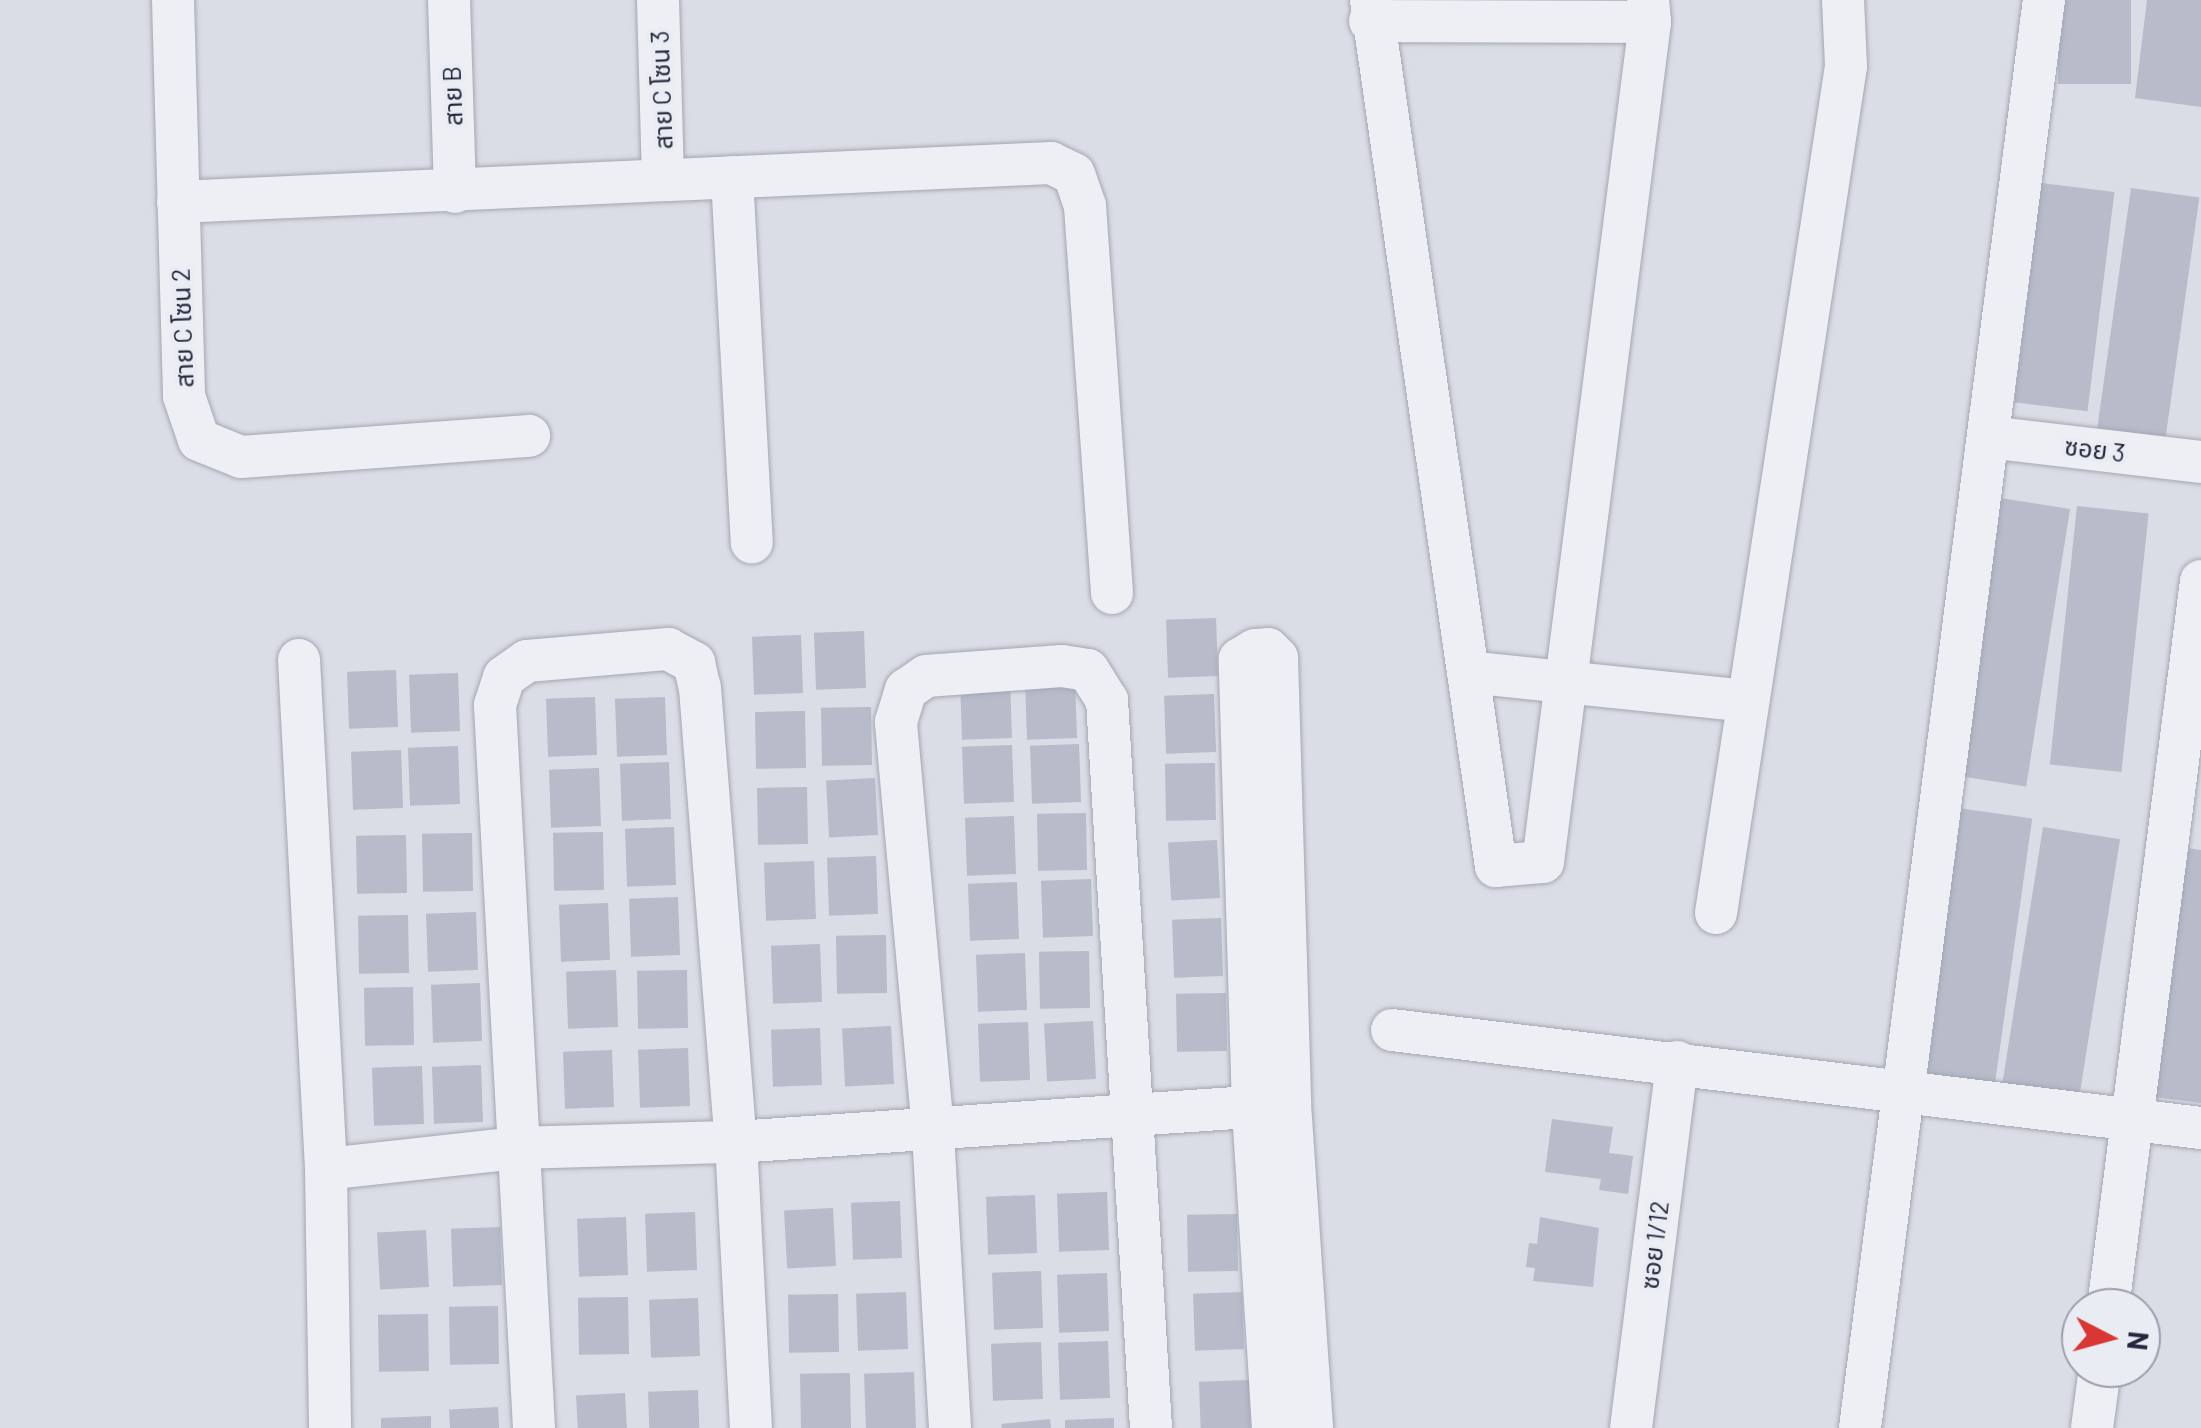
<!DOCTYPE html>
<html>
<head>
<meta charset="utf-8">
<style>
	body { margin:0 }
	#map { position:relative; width:2201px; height:1428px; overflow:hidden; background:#dadde6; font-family:Barlow,"Noto Sans Thai",sans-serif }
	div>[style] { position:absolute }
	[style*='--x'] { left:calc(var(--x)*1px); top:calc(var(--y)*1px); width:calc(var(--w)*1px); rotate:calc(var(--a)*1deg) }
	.building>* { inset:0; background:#b7bbca; transform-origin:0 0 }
	.roads { filter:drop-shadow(0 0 2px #a3a7b3) drop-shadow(0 0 2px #a3a7b3) }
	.minor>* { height:42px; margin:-21px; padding:0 21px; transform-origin:21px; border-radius:21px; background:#edeff5 }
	span { translate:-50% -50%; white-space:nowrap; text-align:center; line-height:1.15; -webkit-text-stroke:8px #eaecf4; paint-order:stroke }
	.street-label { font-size:25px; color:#24283d }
	.north { position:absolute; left:2061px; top:1288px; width:100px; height:100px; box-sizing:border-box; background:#eaecf4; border:2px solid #9b9eab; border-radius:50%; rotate:96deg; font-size:28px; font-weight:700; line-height:40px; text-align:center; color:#24283d }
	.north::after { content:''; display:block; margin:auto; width:35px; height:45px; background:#d83733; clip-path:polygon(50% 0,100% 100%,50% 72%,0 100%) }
</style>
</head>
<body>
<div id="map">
	<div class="building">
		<i style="left:2058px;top:0;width:73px;height:84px"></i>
		<i style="clip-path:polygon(2147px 0,2201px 0,2201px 107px,2135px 98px)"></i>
		<i style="left:2041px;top:183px;width:74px;height:221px;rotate:7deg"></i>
		<i style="left:2131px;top:188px;width:69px;height:242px;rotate:8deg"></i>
		<i style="left:1994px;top:497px;width:77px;height:281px;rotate:9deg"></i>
		<i style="left:2077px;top:506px;width:72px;height:260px;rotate:6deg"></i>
		<i style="left:1216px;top:618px;width:58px;height:50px;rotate:88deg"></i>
		<i style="left:864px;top:631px;width:57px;height:50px;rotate:88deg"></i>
		<i style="left:801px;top:635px;width:58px;height:49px;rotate:88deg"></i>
		<i style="left:396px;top:670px;width:57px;height:49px;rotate:88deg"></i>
		<i style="left:458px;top:673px;width:58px;height:49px;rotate:88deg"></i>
		<i style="left:1010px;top:680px;width:58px;height:50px;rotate:88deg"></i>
		<i style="left:1075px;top:680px;width:58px;height:50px;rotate:88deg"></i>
		<i style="left:1214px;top:694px;width:58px;height:50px;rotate:88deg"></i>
		<i style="left:595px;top:697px;width:58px;height:49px;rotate:88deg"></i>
		<i style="left:665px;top:697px;width:58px;height:50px;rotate:88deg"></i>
		<i style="left:871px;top:707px;width:58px;height:50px;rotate:89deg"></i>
		<i style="left:805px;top:711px;width:57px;height:50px;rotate:89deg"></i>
		<i style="left:1079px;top:744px;width:58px;height:49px;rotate:88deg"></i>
		<i style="left:1012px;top:745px;width:57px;height:50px;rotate:88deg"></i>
		<i style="left:458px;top:746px;width:58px;height:50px;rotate:88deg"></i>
		<i style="left:401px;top:750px;width:58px;height:50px;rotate:88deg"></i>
		<i style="left:669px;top:762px;width:57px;height:49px;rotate:88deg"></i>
		<i style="left:1215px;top:763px;width:57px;height:50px;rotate:89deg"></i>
		<i style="left:599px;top:768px;width:58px;height:50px;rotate:88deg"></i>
		<i style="left:875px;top:778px;width:57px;height:49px;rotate:87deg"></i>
		<i style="left:807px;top:787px;width:57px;height:50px;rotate:89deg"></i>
		<i style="left:1951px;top:807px;width:82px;height:275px;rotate:8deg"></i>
		<i style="left:1086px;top:813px;width:57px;height:49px;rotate:89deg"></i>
		<i style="left:1014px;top:816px;width:58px;height:49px;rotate:88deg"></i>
		<i style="left:674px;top:827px;width:58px;height:49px;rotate:88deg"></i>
		<i style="left:2043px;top:827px;width:78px;height:263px;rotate:9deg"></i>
		<i style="left:603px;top:832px;width:58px;height:50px;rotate:89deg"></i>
		<i style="left:472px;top:833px;width:58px;height:50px;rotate:89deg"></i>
		<i style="left:406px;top:835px;width:58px;height:50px;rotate:89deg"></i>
		<i style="left:1217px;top:840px;width:58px;height:49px;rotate:87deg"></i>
		<i style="clip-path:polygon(2179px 847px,2201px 850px,2201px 1103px,2146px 1096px)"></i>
		<i style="left:876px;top:856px;width:58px;height:49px;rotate:88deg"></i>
		<i style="left:814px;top:861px;width:58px;height:50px;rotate:88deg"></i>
		<i style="left:1091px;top:879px;width:57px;height:50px;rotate:88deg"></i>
		<i style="left:1017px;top:882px;width:57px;height:49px;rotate:88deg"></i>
		<i style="left:678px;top:897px;width:58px;height:49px;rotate:88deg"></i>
		<i style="left:608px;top:903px;width:57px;height:49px;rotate:88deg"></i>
		<i style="left:476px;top:912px;width:58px;height:50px;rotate:88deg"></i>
		<i style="left:408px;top:915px;width:58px;height:50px;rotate:89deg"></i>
		<i style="left:1221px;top:918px;width:58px;height:49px;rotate:88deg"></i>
		<i style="left:886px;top:935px;width:58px;height:50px;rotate:89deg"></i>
		<i style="left:820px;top:944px;width:58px;height:49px;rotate:88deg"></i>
		<i style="left:1089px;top:951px;width:57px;height:50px;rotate:89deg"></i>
		<i style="left:1025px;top:953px;width:57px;height:49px;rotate:88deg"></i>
		<i style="left:616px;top:970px;width:57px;height:50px;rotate:88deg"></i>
		<i style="left:687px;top:970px;width:58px;height:50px;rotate:89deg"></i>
		<i style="left:480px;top:983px;width:58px;height:49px;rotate:88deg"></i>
		<i style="left:413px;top:987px;width:58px;height:49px;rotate:89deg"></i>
		<i style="left:1226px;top:993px;width:58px;height:50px;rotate:89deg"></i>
		<i style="left:1093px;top:1021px;width:58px;height:49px;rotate:87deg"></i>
		<i style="left:1028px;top:1022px;width:58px;height:50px;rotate:88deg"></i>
		<i style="left:891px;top:1026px;width:58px;height:49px;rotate:87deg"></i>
		<i style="left:820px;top:1028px;width:57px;height:49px;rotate:88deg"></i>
		<i style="left:688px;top:1048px;width:58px;height:50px;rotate:88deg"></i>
		<i style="left:612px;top:1050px;width:57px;height:49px;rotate:88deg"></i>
		<i style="left:481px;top:1065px;width:57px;height:49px;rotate:88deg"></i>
		<i style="left:422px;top:1066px;width:58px;height:50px;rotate:88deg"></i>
		<i style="clip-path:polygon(1552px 1119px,1613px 1127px,1609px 1153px,1633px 1156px,1628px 1194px,1599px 1190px,1601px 1179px,1545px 1172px)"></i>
		<i style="left:1107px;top:1192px;width:58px;height:50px;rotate:88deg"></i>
		<i style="left:1035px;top:1195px;width:58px;height:49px;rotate:88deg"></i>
		<i style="left:900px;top:1201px;width:57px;height:49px;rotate:88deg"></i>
		<i style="left:833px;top:1208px;width:58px;height:49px;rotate:87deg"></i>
		<i style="left:695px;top:1212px;width:58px;height:50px;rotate:88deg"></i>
		<i style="left:1237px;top:1214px;width:57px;height:50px;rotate:89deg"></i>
		<i style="left:626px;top:1217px;width:58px;height:49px;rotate:88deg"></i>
		<i style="clip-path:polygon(1540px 1217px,1599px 1228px,1593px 1287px,1533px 1281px,1535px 1268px,1526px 1267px,1529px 1243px,1537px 1244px)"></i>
		<i style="left:500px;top:1227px;width:58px;height:49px;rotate:88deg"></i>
		<i style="left:426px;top:1230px;width:57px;height:49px;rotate:87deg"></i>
		<i style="left:1041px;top:1271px;width:57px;height:49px;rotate:88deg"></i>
		<i style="left:1107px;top:1273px;width:58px;height:50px;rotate:88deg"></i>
		<i style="left:906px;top:1292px;width:57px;height:50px;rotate:88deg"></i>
		<i style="left:1242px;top:1292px;width:57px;height:49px;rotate:88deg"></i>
		<i style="left:838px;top:1294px;width:58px;height:50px;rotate:89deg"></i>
		<i style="left:628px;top:1297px;width:57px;height:50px;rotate:89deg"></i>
		<i style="left:698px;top:1298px;width:58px;height:49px;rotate:88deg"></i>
		<i style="left:498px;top:1306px;width:58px;height:49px;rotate:89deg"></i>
		<i style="left:428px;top:1314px;width:57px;height:50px;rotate:89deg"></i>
		<i style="left:1108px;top:1341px;width:57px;height:50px;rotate:88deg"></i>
		<i style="left:1041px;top:1342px;width:57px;height:50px;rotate:88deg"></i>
		<i style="left:914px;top:1372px;width:56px;height:50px;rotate:88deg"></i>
		<i style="left:850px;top:1373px;width:55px;height:50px;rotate:89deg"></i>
		<i style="left:1249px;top:1380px;width:48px;height:50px;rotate:88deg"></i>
		<i style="left:698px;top:1390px;width:38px;height:50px;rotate:88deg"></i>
		<i style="left:625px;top:1393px;width:35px;height:49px;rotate:87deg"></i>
		<i style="left:498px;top:1407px;width:21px;height:49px;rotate:87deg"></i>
		<i style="clip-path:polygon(431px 1416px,431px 1428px,381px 1428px,381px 1418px)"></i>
		<i style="clip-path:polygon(1114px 1418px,1114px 1428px,1065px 1428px,1065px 1420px)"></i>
		<i style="left:1050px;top:1419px;width:9px;height:49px;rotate:84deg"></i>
	</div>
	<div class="roads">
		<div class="minor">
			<i style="--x:173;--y:0;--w:396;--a:88.4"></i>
			<i style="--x:184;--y:396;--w:46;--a:71.2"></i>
			<i style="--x:199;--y:440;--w:45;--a:22"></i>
			<i style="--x:241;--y:457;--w:289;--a:-4.2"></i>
			<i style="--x:449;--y:0;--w:192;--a:88.2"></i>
			<i style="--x:658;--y:0;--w:179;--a:88.4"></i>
			<i style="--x:1371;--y:0;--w:875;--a:81.79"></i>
			<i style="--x:1496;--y:866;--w:47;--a:-4.9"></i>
			<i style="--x:1543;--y:862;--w:847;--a:-82.74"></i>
			<i style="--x:1650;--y:22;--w:22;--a:-95"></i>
			<i style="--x:1370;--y:21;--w:280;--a:0.2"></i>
			<i style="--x:732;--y:177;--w:366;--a:86.9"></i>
			<i style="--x:178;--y:202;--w:874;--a:-2.56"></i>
			<i style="--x:1051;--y:163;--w:25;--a:26"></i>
			<i style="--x:1074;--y:174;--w:34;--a:71"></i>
			<i style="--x:1085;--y:206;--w:388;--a:86"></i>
			<i style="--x:1989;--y:437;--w:213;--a:6.7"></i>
			<i style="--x:299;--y:660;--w:510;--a:86.96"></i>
			<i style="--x:326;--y:1169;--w:259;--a:89.1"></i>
			<i style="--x:1468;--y:672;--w:281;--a:5.9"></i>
			<i style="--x:1716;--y:913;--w:857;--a:-81.27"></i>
			<i style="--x:1846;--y:66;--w:66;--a:-92.6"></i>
			<i style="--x:1392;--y:1030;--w:815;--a:6.91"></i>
			<i style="--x:326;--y:1169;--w:191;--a:-6.3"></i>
			<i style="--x:516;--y:1148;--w:220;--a:-1.6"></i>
			<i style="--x:736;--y:1142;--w:544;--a:-3.9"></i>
			<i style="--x:2108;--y:1308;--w:733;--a:-82.71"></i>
			<i style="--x:534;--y:1428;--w:724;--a:-93.09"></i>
			<i style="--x:495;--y:705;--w:29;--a:-72"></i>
			<i style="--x:504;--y:677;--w:28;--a:-35"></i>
			<i style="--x:527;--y:661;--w:142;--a:-4.9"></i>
			<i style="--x:668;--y:649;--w:30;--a:28"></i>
			<i style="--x:694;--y:663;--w:26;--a:77"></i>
			<i style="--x:700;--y:688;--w:455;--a:85.5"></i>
			<i style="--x:736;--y:1142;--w:286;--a:87"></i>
			<i style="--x:950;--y:1428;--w:298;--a:-93.3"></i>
			<i style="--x:933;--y:1130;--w:410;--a:-95.2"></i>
			<i style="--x:896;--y:722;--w:34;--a:-73"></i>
			<i style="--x:906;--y:690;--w:24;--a:-35"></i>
			<i style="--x:926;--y:676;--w:136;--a:-4.2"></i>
			<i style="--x:1062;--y:666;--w:26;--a:9"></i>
			<i style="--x:1088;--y:670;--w:36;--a:58"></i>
			<i style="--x:1107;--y:700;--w:729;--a:86.54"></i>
			<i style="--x:1273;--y:1428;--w:321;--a:-93.6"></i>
			<i style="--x:1253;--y:1108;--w:449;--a:-91.7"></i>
			<i style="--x:1240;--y:659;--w:17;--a:-31"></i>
			<i style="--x:1255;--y:650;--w:13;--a:-4"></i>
			<i style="--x:1268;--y:649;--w:13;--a:45"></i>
			<i style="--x:1277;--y:658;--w:446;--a:88.3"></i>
			<i style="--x:1290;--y:1104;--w:325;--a:86.1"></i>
			<i style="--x:1631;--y:1428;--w:369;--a:-82.8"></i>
			<i style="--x:1860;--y:1428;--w:1440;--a:-82.66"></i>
			<i style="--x:2092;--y:1428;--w:61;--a:-82.4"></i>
		</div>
	</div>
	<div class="street-label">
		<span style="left:661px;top:90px;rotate:-92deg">สาย C โซน 3</span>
		<span style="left:452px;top:96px;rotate:-92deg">สาย B</span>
		<span style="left:182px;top:328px;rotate:-92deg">สาย C โซน 2</span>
		<span style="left:2095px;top:449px;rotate:7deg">ซอย 3</span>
		<span style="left:1654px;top:1245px;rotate:-83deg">ซอย 1/12</span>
	</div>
	<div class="north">N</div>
</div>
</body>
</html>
